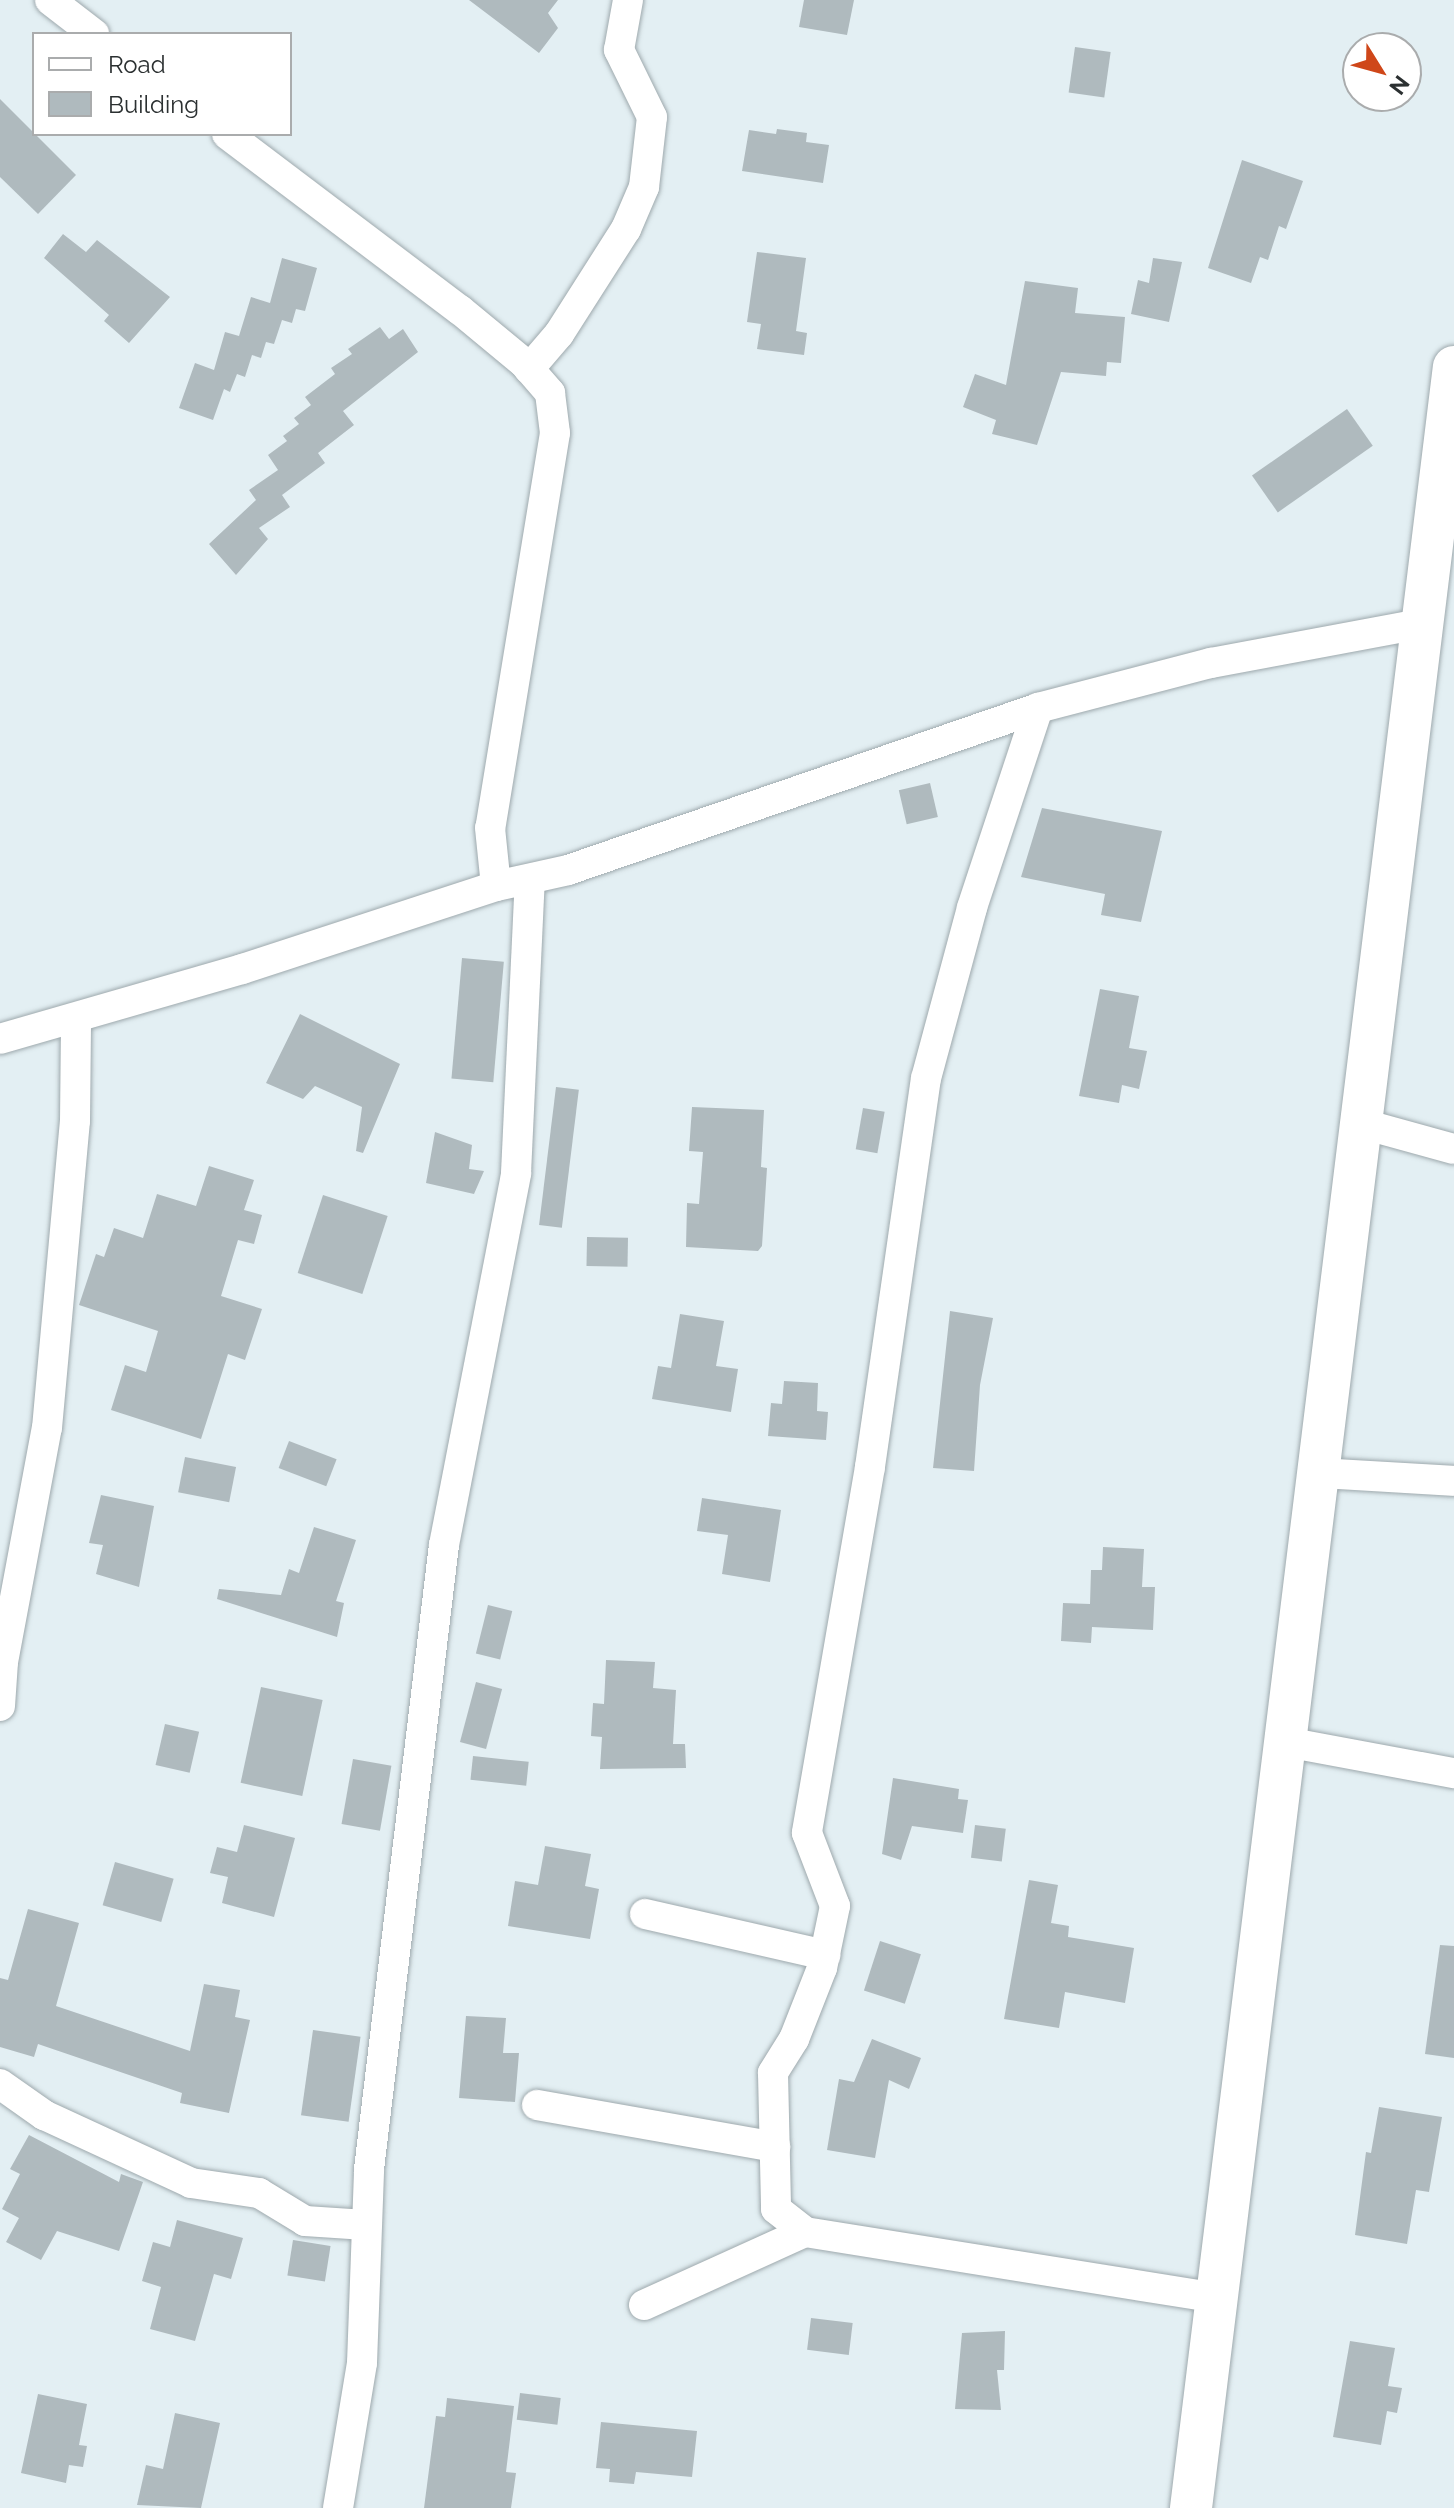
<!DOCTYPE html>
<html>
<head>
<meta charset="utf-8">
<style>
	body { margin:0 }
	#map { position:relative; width:1454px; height:2508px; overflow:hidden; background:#e3eff3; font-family:Raleway,sans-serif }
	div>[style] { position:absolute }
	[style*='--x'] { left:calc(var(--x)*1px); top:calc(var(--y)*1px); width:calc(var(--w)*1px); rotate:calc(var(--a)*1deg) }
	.building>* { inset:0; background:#afbabe; transform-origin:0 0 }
	.roads { filter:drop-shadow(0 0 2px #9ea9ad) drop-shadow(0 0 2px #9ea9ad) }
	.street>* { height:30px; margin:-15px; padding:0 15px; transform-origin:15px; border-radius:15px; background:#fff }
	.secondary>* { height:42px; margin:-21px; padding:0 21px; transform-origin:21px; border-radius:21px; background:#fff }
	span { translate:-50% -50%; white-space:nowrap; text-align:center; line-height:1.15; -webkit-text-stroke:6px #fff; paint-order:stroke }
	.legend { position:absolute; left:32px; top:32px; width:260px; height:104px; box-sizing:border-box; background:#fff; border:2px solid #aaacad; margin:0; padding:10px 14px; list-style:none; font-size:24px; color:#2b3031 }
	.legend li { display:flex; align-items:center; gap:16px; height:40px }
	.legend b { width:40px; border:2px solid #aaacad }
	.north { position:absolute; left:1342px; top:32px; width:80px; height:80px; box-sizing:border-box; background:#fff; border:2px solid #aaacad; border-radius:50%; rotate:127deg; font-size:22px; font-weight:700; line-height:32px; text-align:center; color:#2b3031 }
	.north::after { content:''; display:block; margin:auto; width:28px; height:36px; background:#cf4719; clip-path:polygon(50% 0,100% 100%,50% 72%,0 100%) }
</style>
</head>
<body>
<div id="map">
	<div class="building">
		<i style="clip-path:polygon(469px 0,558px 0,548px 13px,558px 28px,539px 53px)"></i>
		<i style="clip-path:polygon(804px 0,854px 0,847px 35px,799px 27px)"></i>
		<i style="left:1075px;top:47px;width:36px;height:46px;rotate:8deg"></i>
		<i style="clip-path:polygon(0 99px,76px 175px,38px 214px,0 177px)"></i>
		<i style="clip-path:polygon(777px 129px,807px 133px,806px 142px,829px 145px,823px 183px,742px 171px,749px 130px,776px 134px)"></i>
		<i style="clip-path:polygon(1242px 160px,1303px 181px,1286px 229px,1279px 226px,1268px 260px,1260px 257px,1251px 283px,1208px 268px)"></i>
		<i style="clip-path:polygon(63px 234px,86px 252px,97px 240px,170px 297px,129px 343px,104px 321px,109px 315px,44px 258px)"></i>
		<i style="clip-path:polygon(757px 252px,806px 258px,796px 331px,807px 333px,804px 355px,757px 349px,761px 324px,747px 322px)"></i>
		<i style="clip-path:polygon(282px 258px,317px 268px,305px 311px,296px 309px,292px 323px,282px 320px,274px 344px,266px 342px,261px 358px,252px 355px,245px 377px,237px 374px,230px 392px,224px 389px,213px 420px,179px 408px,195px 363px,214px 370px,225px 332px,239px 336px,251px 297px,270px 303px)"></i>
		<i style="clip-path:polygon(1153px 258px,1182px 262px,1169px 322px,1131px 314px,1138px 280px,1149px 283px)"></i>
		<i style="clip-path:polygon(1025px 281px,1078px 288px,1075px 313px,1125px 317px,1121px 363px,1107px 362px,1106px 376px,1061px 372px,1037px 445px,992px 434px,996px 420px,963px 407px,975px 374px,1006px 385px)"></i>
		<i style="clip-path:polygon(380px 327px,389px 339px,403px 329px,418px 352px,343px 411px,354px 425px,318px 453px,325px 463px,282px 495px,290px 507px,259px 528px,268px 539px,236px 575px,209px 544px,256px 500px,249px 490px,278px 470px,268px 455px,287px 441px,283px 436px,299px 424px,294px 418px,311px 405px,305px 397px,335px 374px,331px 368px,352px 354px,348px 349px)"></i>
		<i style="left:1347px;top:409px;width:45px;height:116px;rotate:55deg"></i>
		<i style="left:930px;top:783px;width:35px;height:32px;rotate:77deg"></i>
		<i style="clip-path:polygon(1042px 808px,1162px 831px,1141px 922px,1101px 915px,1105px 894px,1021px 877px)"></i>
		<i style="left:462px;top:958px;width:42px;height:121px;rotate:5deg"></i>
		<i style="clip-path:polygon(1100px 989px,1139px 996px,1129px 1048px,1147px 1051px,1139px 1089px,1122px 1085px,1119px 1103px,1079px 1096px)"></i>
		<i style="clip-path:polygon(300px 1014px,400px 1064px,363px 1153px,356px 1151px,362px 1107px,315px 1086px,303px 1099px,266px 1083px)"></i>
		<i style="left:556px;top:1087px;width:23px;height:139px;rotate:7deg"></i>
		<i style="clip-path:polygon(692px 1107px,764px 1110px,761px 1167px,767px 1168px,762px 1246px,758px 1251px,686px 1247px,687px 1203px,699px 1204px,703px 1152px,689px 1151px)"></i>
		<i style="left:863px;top:1108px;width:22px;height:42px;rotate:10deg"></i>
		<i style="clip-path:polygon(435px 1132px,472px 1145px,469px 1169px,484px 1171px,474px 1194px,426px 1183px)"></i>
		<i style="clip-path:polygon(209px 1166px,254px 1180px,244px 1210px,262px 1215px,254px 1244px,238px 1240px,221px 1296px,262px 1309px,245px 1360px,228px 1354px,201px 1439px,111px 1410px,125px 1365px,146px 1372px,158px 1331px,79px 1305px,96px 1254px,104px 1257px,114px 1228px,143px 1238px,157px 1194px,196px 1206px)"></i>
		<i style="left:323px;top:1195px;width:68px;height:82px;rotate:18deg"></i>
		<i style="left:587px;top:1237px;width:41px;height:29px;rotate:1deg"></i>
		<i style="clip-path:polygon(950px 1311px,993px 1318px,980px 1385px,974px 1471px,933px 1468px)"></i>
		<i style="clip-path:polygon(680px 1314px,724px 1321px,716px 1366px,738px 1369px,731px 1412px,652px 1399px,658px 1366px,671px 1368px)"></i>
		<i style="clip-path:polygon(784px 1381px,818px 1383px,817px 1411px,828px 1412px,826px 1440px,768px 1436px,771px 1403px,782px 1404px)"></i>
		<i style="left:289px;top:1441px;width:51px;height:29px;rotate:21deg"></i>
		<i style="left:185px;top:1457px;width:52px;height:36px;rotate:11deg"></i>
		<i style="clip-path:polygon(101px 1495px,154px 1506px,139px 1587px,96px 1574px,103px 1545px,89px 1543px)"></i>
		<i style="clip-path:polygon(702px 1498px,781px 1510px,770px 1582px,722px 1574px,728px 1535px,697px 1531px)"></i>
		<i style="clip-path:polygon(314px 1527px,356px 1540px,336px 1601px,344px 1603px,337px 1637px,217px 1599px,219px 1589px,281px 1595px,289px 1569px,299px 1573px)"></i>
		<i style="clip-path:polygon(1103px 1547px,1144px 1549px,1142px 1587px,1155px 1587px,1153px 1630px,1092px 1627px,1091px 1643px,1061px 1641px,1063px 1603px,1090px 1604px,1091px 1570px,1102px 1570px)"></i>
		<i style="left:488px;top:1605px;width:25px;height:50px;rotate:14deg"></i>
		<i style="clip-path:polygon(606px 1660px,655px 1662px,653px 1688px,676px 1690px,673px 1744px,685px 1744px,686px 1768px,600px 1769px,602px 1737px,591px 1736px,593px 1703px,604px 1704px)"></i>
		<i style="left:476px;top:1682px;width:27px;height:62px;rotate:15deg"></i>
		<i style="left:261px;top:1687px;width:63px;height:98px;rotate:12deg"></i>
		<i style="left:165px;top:1724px;width:35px;height:42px;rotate:13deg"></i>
		<i style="left:473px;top:1756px;width:56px;height:24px;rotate:6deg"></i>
		<i style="left:353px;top:1759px;width:39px;height:66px;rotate:10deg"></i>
		<i style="clip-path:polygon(893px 1778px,959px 1789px,958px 1799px,968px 1800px,963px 1833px,912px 1826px,901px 1860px,882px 1854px)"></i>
		<i style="clip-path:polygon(244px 1825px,295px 1838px,274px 1917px,222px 1903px,228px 1877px,210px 1873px,217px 1847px,237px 1852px)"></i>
		<i style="left:975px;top:1825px;width:31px;height:33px;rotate:7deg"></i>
		<i style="clip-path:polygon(545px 1846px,591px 1854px,585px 1886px,599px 1889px,590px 1939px,508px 1926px,515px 1881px,538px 1885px)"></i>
		<i style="left:115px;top:1862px;width:61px;height:45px;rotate:16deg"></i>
		<i style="clip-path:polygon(1029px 1880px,1058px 1885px,1051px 1923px,1069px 1926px,1068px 1937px,1134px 1948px,1125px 2003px,1065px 1992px,1059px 2028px,1004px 2019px)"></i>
		<i style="clip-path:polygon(28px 1909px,79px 1923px,56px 2006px,190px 2051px,204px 1984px,240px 1990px,235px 2017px,250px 2020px,229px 2113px,180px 2103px,182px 2093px,38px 2044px,34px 2057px,0 2047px,0 1978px,8px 1980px)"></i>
		<i style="left:880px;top:1941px;width:43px;height:52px;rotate:18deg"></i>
		<i style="clip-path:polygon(1440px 1945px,1454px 1946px,1454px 2058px,1425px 2054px)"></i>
		<i style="clip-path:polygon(466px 2016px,506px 2018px,503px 2053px,519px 2053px,515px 2102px,459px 2098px)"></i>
		<i style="left:313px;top:2030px;width:48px;height:86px;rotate:8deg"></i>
		<i style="clip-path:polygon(872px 2039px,921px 2058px,909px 2089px,889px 2080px,875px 2158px,827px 2150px,839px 2079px,854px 2082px)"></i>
		<i style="clip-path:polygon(1379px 2107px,1442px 2117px,1429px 2192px,1416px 2190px,1407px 2244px,1355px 2235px,1366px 2152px,1371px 2153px)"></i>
		<i style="clip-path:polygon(29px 2135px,119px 2182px,121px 2174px,143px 2182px,119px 2251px,57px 2231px,41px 2260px,6px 2242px,19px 2218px,2px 2209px,20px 2174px,10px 2169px)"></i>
		<i style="clip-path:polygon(177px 2220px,243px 2238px,231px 2279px,214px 2274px,195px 2341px,150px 2329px,161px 2287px,142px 2281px,153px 2242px,170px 2247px)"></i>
		<i style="left:293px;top:2240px;width:38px;height:36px;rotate:9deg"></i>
		<i style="left:811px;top:2318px;width:42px;height:32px;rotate:7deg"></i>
		<i style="clip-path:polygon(1005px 2331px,1004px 2370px,997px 2370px,1001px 2410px,955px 2409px,962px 2333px)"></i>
		<i style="clip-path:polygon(1350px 2341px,1395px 2348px,1388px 2386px,1402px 2388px,1397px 2413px,1387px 2411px,1381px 2445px,1333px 2437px)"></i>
		<i style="left:520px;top:2393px;width:41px;height:27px;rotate:7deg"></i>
		<i style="clip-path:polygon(38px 2394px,87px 2404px,79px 2445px,87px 2446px,83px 2467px,69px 2465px,66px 2483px,21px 2473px)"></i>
		<i style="clip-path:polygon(447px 2398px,514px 2406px,506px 2472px,516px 2473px,511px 2508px,424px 2508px,436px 2416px,445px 2417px)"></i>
		<i style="clip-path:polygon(175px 2413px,220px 2423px,201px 2508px,137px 2505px,146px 2465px,163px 2469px)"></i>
		<i style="clip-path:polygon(601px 2422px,697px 2431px,692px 2477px,636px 2472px,634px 2484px,609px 2482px,610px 2469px,596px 2468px)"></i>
	</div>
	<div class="roads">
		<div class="street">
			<i style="--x:50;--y:0;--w:56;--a:37.7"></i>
			<i style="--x:227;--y:134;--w:292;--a:37.1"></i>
			<i style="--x:460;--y:310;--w:83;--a:39.6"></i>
			<i style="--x:524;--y:363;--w:40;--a:49"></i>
			<i style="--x:550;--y:393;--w:40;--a:82.9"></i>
			<i style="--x:555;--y:433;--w:400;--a:99.3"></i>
			<i style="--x:490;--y:828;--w:58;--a:84.1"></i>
			<i style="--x:496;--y:886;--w:74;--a:-12.5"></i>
			<i style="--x:568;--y:870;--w:497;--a:-19"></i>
			<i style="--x:1038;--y:708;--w:179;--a:-14.6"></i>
			<i style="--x:1211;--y:663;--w:218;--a:-10.6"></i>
			<i style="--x:529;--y:369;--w:46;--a:-49.4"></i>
			<i style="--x:559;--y:334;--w:125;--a:-57.5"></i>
			<i style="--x:626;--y:229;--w:46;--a:-66.8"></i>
			<i style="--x:644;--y:187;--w:70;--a:-83.5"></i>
			<i style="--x:652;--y:117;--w:75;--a:-116.2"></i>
			<i style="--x:619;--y:50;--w:51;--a:-79.8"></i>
			<i style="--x:1038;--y:708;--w:211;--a:108.3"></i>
			<i style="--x:972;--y:908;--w:176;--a:105.1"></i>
			<i style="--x:926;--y:1078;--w:393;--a:98.2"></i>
			<i style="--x:870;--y:1467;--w:371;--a:99.8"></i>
			<i style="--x:807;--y:1833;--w:78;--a:69"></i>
			<i style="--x:835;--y:1906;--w:63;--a:101.8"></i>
			<i style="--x:822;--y:1968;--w:76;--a:111.5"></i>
			<i style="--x:794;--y:2039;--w:40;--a:122"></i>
			<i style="--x:773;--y:2073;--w:136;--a:88.7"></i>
			<i style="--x:776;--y:2209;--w:37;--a:38"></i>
			<i style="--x:805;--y:2232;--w:416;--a:9.1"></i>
			<i style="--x:0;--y:1039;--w:252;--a:-16.1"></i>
			<i style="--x:242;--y:969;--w:267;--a:-18.1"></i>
			<i style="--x:1363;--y:1124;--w:94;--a:15.4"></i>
			<i style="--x:1320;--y:1473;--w:134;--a:3.4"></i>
			<i style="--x:0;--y:1706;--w:44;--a:-86.1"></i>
			<i style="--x:3;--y:1662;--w:238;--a:-79.4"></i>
			<i style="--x:47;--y:1428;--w:308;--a:-84.8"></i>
			<i style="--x:75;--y:1121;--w:103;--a:-89.4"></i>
			<i style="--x:1286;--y:1742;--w:171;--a:10.5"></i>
			<i style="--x:645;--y:1914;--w:185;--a:12.8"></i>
			<i style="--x:0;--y:2084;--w:54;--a:35.2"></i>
			<i style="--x:44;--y:2115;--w:162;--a:24.8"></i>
			<i style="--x:191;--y:2183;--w:69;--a:8.4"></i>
			<i style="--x:259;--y:2193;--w:54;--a:31.3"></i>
			<i style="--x:305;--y:2221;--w:61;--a:3.8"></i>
			<i style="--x:537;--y:2105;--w:242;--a:10"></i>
			<i style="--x:644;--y:2305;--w:177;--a:-24.4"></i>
			<i style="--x:338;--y:2508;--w:147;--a:-80.6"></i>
			<i style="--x:362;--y:2363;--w:194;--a:-87.9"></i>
			<i style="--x:369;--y:2169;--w:628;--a:-83.15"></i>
			<i style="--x:444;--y:1545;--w:379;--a:-79"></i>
			<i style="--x:516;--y:1173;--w:294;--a:-87.3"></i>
		</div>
		<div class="secondary">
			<i style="--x:1191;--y:2508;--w:2157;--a:-83"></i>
		</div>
	</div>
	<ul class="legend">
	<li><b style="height:10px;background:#fff"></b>Road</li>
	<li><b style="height:22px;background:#afbabe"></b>Building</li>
	</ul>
	<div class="north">N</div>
</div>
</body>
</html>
